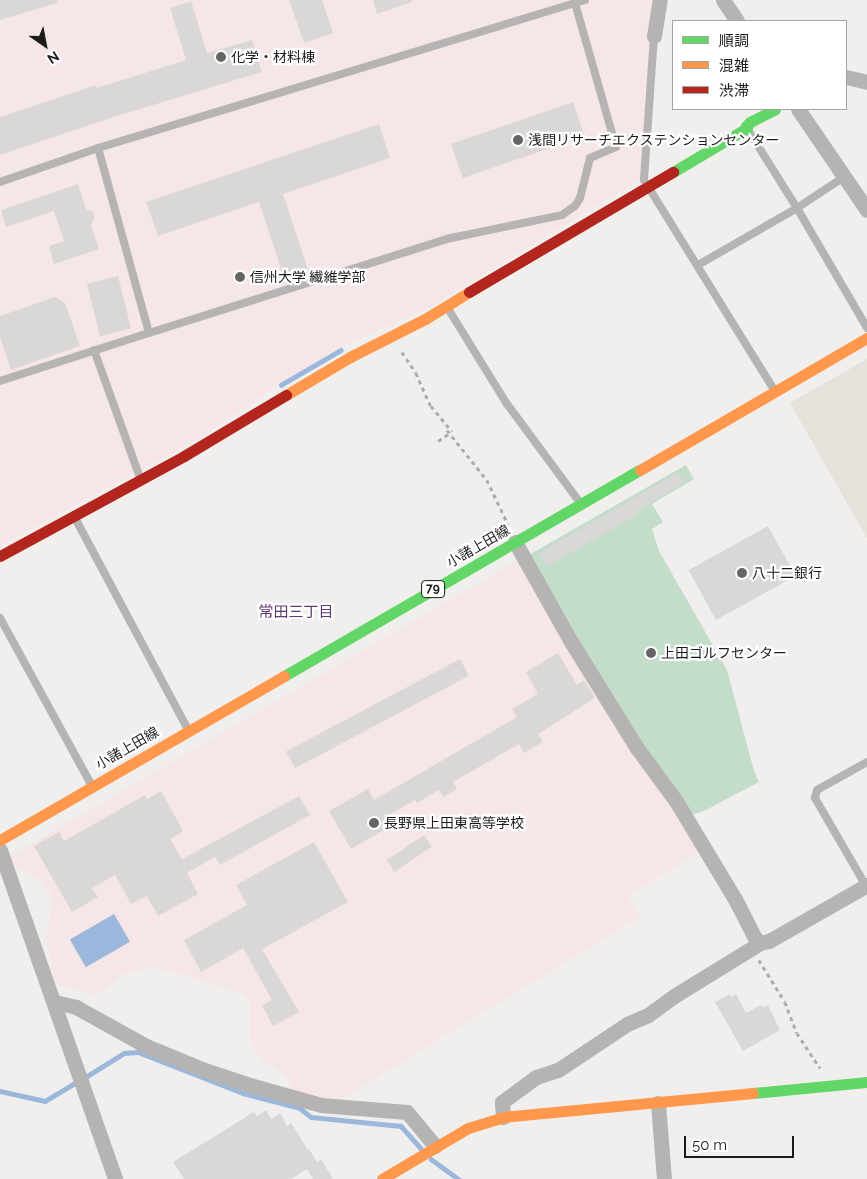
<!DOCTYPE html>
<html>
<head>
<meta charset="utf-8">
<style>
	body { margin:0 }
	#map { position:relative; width:867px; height:1179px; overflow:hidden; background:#f1efed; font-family:Raleway,"Noto Sans JP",sans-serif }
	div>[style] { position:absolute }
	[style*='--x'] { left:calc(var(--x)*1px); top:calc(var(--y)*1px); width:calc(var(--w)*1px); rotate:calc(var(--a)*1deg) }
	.built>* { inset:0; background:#e6e1da }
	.education>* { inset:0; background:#f6e6e8 }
	.green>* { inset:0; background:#c3ddca }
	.water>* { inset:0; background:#9bb8dc; transform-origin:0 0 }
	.stream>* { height:4.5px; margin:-2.25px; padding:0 2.25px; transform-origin:2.25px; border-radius:2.25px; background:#9bb8dc }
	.building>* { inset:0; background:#dad8d7; transform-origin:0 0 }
	.path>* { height:2.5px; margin-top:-1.25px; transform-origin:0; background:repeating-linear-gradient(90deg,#adacab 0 4px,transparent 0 8px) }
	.lane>* { height:8px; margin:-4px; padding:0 4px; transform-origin:4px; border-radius:4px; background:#b6b4b3 }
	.street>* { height:15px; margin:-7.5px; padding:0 7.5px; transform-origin:7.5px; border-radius:7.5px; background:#b6b4b3 }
	.fast>* { height:11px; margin:-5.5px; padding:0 5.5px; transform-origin:5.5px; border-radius:5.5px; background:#63d668 }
	.slow>* { height:11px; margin:-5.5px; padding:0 5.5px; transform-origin:5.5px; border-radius:5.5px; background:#ff974d }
	.jam>* { height:11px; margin:-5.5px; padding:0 5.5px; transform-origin:5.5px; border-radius:5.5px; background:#b3261e }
	.dots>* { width:14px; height:14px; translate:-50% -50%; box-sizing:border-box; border:2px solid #fff; border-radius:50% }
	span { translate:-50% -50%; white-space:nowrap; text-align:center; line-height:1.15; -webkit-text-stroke:4.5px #fff; paint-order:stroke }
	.shield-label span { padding:1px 4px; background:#fff; border:1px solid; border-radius:4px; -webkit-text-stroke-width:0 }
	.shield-label { font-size:12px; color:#1d1b1a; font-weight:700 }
	.poi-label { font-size:14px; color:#1d1b1a }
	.left { translate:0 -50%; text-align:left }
	.street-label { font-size:14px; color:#1d1b1a }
	.neighbourhood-label { font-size:15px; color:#613971 }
	.legend { position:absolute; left:672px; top:20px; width:175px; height:90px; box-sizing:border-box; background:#fff; border:1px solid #a5a4a3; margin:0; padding:6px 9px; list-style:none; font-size:15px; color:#1d1b1a }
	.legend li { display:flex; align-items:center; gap:10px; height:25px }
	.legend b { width:25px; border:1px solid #a5a4a3 }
	.north { position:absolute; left:20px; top:20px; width:50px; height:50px; -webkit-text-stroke:4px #fff; paint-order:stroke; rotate:147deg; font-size:14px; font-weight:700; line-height:20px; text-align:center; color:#1d1b1a }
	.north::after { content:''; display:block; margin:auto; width:18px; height:22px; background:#1d1b1a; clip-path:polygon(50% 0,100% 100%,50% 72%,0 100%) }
	.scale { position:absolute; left:684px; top:1136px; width:110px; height:22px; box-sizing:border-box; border:2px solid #1d1b1a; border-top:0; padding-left:6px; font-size:15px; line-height:18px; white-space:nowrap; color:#1d1b1a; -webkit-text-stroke:4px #fff; paint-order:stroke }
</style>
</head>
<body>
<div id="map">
	<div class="built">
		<i style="clip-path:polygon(867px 359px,867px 538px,790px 403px)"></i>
	</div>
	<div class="education">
		<i style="clip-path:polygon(0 0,654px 0,640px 180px,424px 310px,349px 343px,320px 359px,194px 441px,0 546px)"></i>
		<i style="clip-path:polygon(519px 560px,699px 852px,628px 896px,641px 916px,341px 1099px,315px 1097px,292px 1090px,290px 1083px,284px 1075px,262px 1060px,254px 1049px,249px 1035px,250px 1003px,245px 996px,236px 991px,152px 966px,124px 974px,99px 994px,93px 994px,59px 985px,54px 977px,46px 940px,52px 901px,50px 893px,40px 880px,9px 863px,7px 858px)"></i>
	</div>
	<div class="green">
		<i style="clip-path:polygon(686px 465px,694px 479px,652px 504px,663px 522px,652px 529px,659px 551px,727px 670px,754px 771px,759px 782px,702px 812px,690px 815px,647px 753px,527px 556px)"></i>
	</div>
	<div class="water">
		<i style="left:114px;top:914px;width:32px;height:51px;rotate:60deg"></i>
	</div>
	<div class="stream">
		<i style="--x:281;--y:385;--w:69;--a:-30.3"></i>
		<i style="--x:84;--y:1078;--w:47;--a:-32"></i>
		<i style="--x:124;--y:1053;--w:14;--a:-4"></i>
		<i style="--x:138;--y:1052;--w:113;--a:21.3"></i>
		<i style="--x:243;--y:1093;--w:59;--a:14.7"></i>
		<i style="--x:300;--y:1108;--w:14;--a:39"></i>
		<i style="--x:311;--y:1117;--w:90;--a:5.7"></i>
		<i style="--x:401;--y:1126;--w:30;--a:48"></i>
		<i style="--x:0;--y:1091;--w:46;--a:12.5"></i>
		<i style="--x:45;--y:1101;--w:37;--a:-31"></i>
		<i style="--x:431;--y:1159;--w:34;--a:36"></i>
	</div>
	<div class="building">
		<i style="clip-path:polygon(0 0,57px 0,57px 3px,0 20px)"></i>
		<i style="clip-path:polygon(289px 0,322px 0,333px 33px,304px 43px)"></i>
		<i style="clip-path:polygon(373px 0,411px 0,412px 2px,377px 14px)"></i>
		<i style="clip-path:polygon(191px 1px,207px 53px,252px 40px,262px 72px,117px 116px,0 155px,0 117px,96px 85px,97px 88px,186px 60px,170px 8px)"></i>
		<i style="left:573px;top:102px;width:36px;height:129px;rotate:71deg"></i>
		<i style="clip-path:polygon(379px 124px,390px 158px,283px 194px,310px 276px,286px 284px,259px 202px,158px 236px,146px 202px)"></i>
		<i style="clip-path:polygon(78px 184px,86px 209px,92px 211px,95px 216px,91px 226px,99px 249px,54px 264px,49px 246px,64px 241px,54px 211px,6px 227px,1px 210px)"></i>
		<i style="left:118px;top:276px;width:54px;height:32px;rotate:76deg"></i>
		<i style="clip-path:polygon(55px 297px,65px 303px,80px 346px,11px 370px,0 338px,0 316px)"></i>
		<i style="clip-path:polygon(678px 473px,683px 483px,636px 511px,638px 514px,547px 566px,539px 553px)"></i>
		<i style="left:768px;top:526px;width:57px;height:91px;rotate:61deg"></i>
		<i style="clip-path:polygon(558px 653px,577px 685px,584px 680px,595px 698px,538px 734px,543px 742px,524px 753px,519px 744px,453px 782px,457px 789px,443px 797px,439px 790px,417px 803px,415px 800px,384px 818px,389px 827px,351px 849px,329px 811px,368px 789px,374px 800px,517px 717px,512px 709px,538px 694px,526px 672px)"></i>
		<i style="left:460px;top:659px;width:19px;height:197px;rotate:62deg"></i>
		<i style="clip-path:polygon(161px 791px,183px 831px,170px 839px,182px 859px,299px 796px,310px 815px,220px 865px,215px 857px,187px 873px,198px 894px,158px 916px,147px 896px,131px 904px,115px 875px,92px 888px,98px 897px,72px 912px,34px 846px,59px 832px,64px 841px,145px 795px,147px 799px)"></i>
		<i style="left:424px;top:835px;width:14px;height:45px;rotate:56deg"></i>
		<i style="clip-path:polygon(314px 842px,348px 902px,262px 949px,299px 1012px,273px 1026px,262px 1005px,272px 1000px,243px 948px,201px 972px,184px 940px,247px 905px,236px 885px)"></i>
		<i style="clip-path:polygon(730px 994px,731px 997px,736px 994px,746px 1013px,761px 1005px,762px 1007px,768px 1005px,780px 1030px,743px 1051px,715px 1002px)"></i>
		<i style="clip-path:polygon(266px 1110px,271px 1119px,280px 1113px,287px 1126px,291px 1123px,308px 1150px,309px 1149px,317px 1162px,321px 1159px,333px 1179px,313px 1179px,307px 1169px,291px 1179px,184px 1179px,173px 1162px,254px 1112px,257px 1116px)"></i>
	</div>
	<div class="path">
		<i style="--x:402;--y:352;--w:25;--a:56"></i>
		<i style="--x:416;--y:373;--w:36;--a:66"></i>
		<i style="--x:431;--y:406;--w:33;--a:50"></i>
		<i style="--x:447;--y:430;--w:64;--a:51.3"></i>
		<i style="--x:487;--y:480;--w:49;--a:64.5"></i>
		<i style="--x:438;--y:441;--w:14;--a:-34"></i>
		<i style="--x:759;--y:960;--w:49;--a:58.2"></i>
		<i style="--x:785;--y:1002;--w:33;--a:69"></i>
		<i style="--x:797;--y:1033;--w:42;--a:56.7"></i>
	</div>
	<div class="lane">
		<i style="--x:654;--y:36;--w:144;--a:94"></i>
		<i style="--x:644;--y:180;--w:245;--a:58.2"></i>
		<i style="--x:748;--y:130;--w:92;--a:57.9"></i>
		<i style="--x:797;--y:208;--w:139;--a:59.7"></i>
		<i style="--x:0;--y:182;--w:104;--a:-19.1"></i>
		<i style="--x:98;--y:148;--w:509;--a:-16.9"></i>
		<i style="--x:698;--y:265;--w:114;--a:-29.9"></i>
		<i style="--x:797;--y:208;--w:56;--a:-33.4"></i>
		<i style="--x:447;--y:307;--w:114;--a:58.3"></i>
		<i style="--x:507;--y:404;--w:119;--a:53.5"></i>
		<i style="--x:149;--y:333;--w:317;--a:-17.5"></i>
		<i style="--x:451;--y:238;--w:113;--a:-11.7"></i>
		<i style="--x:562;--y:215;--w:16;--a:-35"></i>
		<i style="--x:575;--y:206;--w:9;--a:-58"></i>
		<i style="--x:580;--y:198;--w:41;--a:-76"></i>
		<i style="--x:590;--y:158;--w:28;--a:-23"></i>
		<i style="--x:616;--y:147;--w:150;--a:-105.9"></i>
		<i style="--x:94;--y:350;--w:136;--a:70.2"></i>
		<i style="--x:0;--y:381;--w:157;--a:-17.9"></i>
		<i style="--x:149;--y:333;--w:192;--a:-105.4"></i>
		<i style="--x:75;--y:518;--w:238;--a:61.9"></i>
		<i style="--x:0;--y:618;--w:189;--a:61.3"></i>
		<i style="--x:866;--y:886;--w:102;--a:-120.1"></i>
		<i style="--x:815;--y:798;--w:8;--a:-76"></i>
		<i style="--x:817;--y:790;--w:57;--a:-29.2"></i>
	</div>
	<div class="street">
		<i style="--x:723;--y:0;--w:25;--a:56"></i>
		<i style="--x:654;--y:36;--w:36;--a:-81"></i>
		<i style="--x:846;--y:77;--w:22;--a:13"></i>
		<i style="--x:798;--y:109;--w:122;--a:55.7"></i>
		<i style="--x:515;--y:542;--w:112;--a:60.7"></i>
		<i style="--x:570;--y:640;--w:127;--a:58.2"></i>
		<i style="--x:637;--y:748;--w:66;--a:53.7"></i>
		<i style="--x:676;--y:801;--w:114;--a:59"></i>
		<i style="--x:735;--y:899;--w:44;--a:62.9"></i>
		<i style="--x:755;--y:938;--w:7;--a:45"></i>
		<i style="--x:0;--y:850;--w:349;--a:70.7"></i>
		<i style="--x:55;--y:1002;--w:22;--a:13"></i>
		<i style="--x:76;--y:1007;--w:80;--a:29.1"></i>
		<i style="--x:146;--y:1046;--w:61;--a:22.3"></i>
		<i style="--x:202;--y:1069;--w:51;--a:18.4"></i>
		<i style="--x:250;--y:1085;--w:74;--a:15.7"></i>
		<i style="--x:321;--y:1105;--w:86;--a:4.7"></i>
		<i style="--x:407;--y:1112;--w:44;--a:50.5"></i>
		<i style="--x:658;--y:1103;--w:76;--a:85.5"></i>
		<i style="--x:503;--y:1117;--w:15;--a:-94"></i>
		<i style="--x:502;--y:1102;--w:42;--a:-36.3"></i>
		<i style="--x:536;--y:1077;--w:23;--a:-18"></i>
		<i style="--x:558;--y:1070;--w:83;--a:-33.7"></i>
		<i style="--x:627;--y:1024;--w:23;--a:-23"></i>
		<i style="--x:648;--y:1015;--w:32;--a:-36"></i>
		<i style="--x:674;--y:996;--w:101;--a:-31.6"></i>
		<i style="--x:760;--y:943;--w:9;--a:-13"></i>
		<i style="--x:769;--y:941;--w:113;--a:-29.7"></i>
	</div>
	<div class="fast">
		<i style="--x:673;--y:172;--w:86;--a:-30.7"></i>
		<i style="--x:747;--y:128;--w:2;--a:-117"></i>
		<i style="--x:746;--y:126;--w:6;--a:-45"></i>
		<i style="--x:750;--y:122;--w:28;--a:-27"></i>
		<i style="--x:284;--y:676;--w:411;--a:-30.1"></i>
		<i style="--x:753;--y:1093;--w:115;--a:-5.5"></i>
	</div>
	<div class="slow">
		<i style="--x:286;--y:395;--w:74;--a:-30.7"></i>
		<i style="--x:350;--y:357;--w:84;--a:-26.9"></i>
		<i style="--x:425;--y:319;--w:52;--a:-31.5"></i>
		<i style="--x:640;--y:470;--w:263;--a:-30.2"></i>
		<i style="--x:0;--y:840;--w:328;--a:-30"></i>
		<i style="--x:382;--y:1179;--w:100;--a:-30.7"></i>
		<i style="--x:468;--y:1128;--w:37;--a:-17"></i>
		<i style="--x:503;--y:1117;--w:251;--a:-5.5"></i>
	</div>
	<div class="jam">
		<i style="--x:469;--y:292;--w:237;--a:-30.5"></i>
		<i style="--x:0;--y:556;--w:209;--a:-28.5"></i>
		<i style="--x:184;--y:456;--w:119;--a:-30.9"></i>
	</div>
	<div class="dots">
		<i style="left:221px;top:57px;background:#676564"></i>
		<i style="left:518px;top:140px;background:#676564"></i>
		<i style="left:240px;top:277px;background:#676564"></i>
		<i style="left:742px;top:573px;background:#676564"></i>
		<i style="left:651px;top:653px;background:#676564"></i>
		<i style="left:374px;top:823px;background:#676564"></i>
	</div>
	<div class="shield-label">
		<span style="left:433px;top:589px">79</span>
	</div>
	<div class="poi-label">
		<span class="left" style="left:231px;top:57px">化学・材料棟</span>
		<span class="left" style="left:528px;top:140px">浅間リサーチエクステンションセンター</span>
		<span class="left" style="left:250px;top:277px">信州大学 繊維学部</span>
		<span class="left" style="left:752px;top:573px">八十二銀行</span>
		<span class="left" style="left:661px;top:653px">上田ゴルフセンター</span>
		<span class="left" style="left:384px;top:823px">長野県上田東高等学校</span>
	</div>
	<div class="street-label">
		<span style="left:478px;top:546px;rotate:-30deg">小諸上田線</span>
		<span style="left:127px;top:748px;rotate:-30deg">小諸上田線</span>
	</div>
	<div class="neighbourhood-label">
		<span style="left:296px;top:613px">常田三丁目</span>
	</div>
	<ul class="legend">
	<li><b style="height:6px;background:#63d668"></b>順調</li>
	<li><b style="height:6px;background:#ff974d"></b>混雑</li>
	<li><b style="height:6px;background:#b3261e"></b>渋滞</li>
	</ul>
	<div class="north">N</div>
	<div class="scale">50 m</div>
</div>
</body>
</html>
